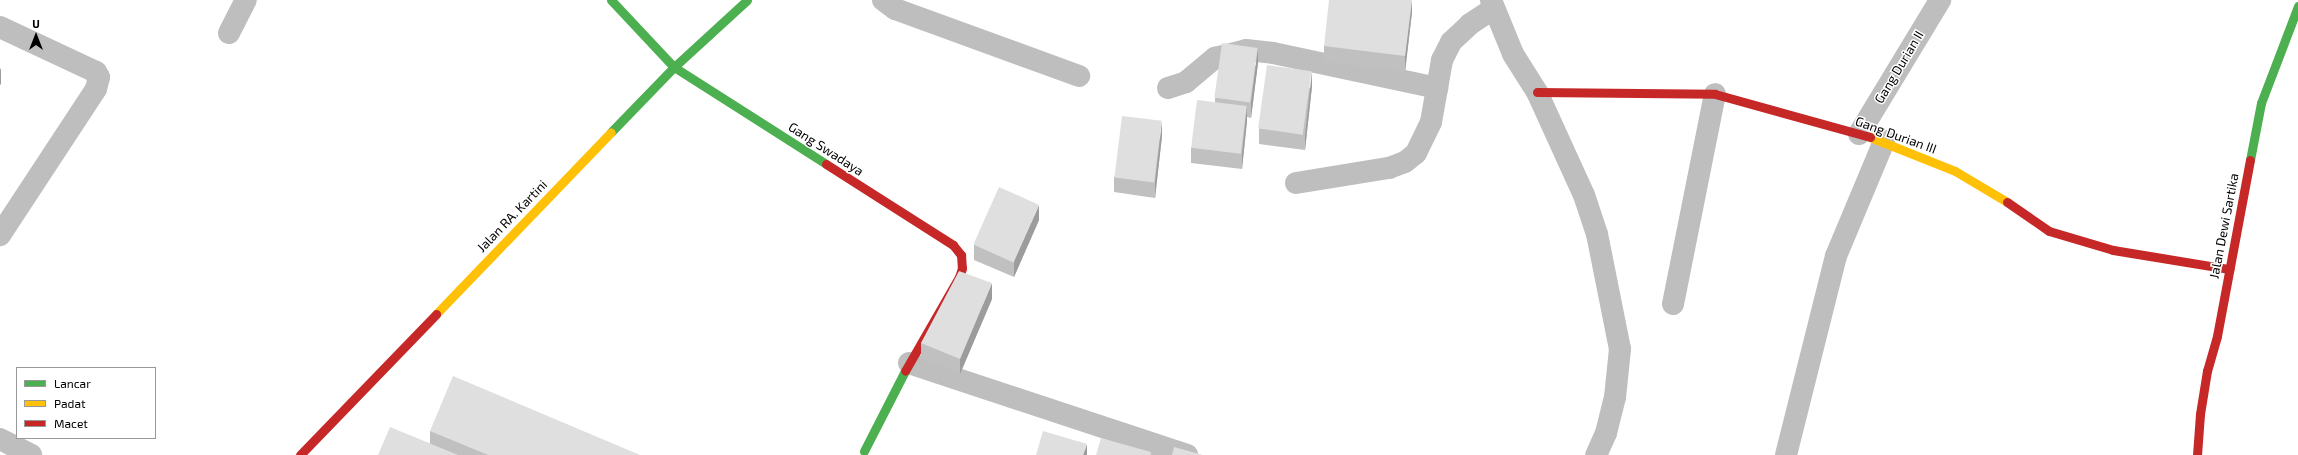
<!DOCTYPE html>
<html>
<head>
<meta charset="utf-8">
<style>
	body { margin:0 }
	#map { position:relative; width:2298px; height:455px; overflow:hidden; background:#fff; font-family:"Exo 2",sans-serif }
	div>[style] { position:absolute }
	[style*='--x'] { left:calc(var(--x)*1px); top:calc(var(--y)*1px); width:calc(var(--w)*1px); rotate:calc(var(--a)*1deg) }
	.street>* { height:22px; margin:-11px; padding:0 11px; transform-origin:11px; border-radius:11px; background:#bebebe }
	.fast>* { height:9px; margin:-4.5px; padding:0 4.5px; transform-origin:4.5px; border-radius:4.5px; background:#4caf50 }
	.slow>* { height:9px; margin:-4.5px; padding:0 4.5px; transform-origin:4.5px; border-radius:4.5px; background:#ffc107 }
	.jam>* { height:9px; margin:-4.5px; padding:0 4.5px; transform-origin:4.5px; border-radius:4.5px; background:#c62828 }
	.wall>* { inset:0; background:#c0c0c0 }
	.shaded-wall>* { inset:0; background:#9c9c9c }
	.building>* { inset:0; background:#dfdfdf; transform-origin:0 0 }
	span { translate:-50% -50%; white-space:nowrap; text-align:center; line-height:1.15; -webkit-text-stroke:3px #fff; paint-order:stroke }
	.street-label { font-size:13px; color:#000 }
	.legend { position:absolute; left:16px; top:367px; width:140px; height:72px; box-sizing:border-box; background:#fff; border:1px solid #999; margin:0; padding:5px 7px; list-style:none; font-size:12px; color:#000 }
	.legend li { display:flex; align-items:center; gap:8px; height:20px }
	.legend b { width:20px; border:1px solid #999 }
	.north { position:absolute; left:16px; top:16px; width:40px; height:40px; -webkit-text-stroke:3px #fff; paint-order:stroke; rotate:0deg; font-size:11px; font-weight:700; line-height:16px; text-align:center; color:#000 }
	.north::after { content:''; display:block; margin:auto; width:14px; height:18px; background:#000; clip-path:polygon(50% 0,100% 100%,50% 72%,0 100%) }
</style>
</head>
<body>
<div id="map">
	<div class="street">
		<i style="--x:883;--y:0;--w:15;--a:37"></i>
		<i style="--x:895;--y:9;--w:196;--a:20"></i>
		<i style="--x:1491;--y:0;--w:58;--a:67.8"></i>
		<i style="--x:1513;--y:54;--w:45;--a:57.7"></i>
		<i style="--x:1537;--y:92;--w:113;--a:65.5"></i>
		<i style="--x:1584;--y:195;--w:41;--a:71.6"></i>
		<i style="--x:1597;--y:234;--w:117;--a:78.7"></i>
		<i style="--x:1620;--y:349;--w:48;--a:95.9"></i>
		<i style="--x:1615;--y:397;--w:37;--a:104"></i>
		<i style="--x:1606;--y:433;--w:24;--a:114"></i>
		<i style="--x:0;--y:27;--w:106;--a:25.1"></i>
		<i style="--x:96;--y:72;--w:6;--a:59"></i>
		<i style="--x:99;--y:77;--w:12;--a:104"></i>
		<i style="--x:96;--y:89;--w:175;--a:123.3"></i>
		<i style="--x:229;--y:33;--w:37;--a:-63"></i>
		<i style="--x:1168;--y:88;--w:19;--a:-18"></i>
		<i style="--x:1186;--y:82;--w:38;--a:-40"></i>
		<i style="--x:1215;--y:58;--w:32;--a:-14"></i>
		<i style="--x:1246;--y:50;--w:27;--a:6"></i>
		<i style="--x:1273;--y:53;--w:168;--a:12"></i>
		<i style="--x:1859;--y:134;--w:157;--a:-58.8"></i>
		<i style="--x:1296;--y:183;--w:94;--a:-9.2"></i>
		<i style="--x:1389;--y:168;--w:17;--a:-21"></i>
		<i style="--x:1405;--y:162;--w:14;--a:-39"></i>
		<i style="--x:1416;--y:153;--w:34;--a:-64"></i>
		<i style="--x:1431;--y:122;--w:63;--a:-79.9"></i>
		<i style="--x:1442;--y:60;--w:20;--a:-63"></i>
		<i style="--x:1451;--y:42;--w:26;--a:-43"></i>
		<i style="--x:1470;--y:24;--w:27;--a:-33"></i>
		<i style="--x:1673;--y:304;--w:214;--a:-78.7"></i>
		<i style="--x:909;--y:363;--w:293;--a:18.3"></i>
		<i style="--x:0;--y:439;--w:35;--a:27"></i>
		<i style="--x:1786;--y:455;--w:205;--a:-75.9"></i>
		<i style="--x:1836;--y:256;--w:125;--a:-67.3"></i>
	</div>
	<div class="fast">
		<i style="--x:611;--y:0;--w:92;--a:46.8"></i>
		<i style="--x:674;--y:67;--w:180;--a:32.5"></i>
		<i style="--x:611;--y:132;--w:91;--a:-45.9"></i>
		<i style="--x:674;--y:67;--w:99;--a:-42.5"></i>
		<i style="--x:2250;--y:160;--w:58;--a:-79.1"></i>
		<i style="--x:2261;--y:103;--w:104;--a:-69.1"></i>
		<i style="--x:864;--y:451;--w:90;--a:-62.9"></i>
	</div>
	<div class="slow">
		<i style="--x:1870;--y:137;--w:92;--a:21.8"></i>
		<i style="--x:1955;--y:171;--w:61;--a:30.8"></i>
		<i style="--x:436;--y:314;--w:252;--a:-46.1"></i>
	</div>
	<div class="jam">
		<i style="--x:1537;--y:92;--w:178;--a:0.6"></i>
		<i style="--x:1715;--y:94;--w:161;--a:15.5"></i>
		<i style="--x:826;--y:164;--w:151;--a:32.5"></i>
		<i style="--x:953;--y:245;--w:13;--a:51"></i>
		<i style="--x:961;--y:255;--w:13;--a:86"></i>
		<i style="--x:962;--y:268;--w:9;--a:108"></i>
		<i style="--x:959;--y:277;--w:108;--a:119.9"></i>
		<i style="--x:2007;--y:202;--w:51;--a:34.6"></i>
		<i style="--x:2049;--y:231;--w:67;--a:16.5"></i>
		<i style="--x:2113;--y:250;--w:118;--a:9.3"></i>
		<i style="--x:300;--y:455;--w:196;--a:-46"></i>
		<i style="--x:2197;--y:455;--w:41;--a:-85.8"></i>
		<i style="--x:2200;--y:414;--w:44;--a:-80.8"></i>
		<i style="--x:2207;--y:371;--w:36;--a:-74"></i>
		<i style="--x:2217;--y:336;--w:179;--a:-79.4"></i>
	</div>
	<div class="wall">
		<i style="clip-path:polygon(1412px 0,1412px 12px,1405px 72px,1324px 62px,1324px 46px)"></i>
		<i style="clip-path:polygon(1258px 63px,1251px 118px,1247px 117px,1242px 169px,1191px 163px,1191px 148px,1215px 102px,1215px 98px)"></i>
		<i style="clip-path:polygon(1312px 86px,1305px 150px,1259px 144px,1259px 129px)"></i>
		<i style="clip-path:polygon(1162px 136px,1155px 198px,1114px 192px,1114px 177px)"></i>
		<i style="clip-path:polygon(1039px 220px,1014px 277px,974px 260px,974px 245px)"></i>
		<i style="clip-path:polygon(992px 299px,960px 374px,921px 358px,921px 343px)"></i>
		<i style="clip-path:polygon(430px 431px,640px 455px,378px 455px,430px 443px)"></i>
	</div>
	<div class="shaded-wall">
		<i style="clip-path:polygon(1412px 0,1412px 12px,1405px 72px,1405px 56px)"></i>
		<i style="clip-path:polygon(1258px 48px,1258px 63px,1251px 118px,1251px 103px)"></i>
		<i style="clip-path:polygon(1px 68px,1px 84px,0 85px,0 70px)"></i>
		<i style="clip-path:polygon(1312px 71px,1312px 86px,1305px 150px,1305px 135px)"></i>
		<i style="clip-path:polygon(1247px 106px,1247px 122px,1242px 169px,1242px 154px)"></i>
		<i style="clip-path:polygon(1162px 121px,1162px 136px,1155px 198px,1155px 182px)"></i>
		<i style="clip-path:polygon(1039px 205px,1039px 220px,1014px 277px,1014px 261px)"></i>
		<i style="clip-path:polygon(992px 283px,992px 299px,960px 374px,960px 359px)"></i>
		<i style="clip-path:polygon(1087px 444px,1087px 455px,1083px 455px)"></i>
	</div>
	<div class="building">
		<i style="clip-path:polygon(1329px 0,1412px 0,1405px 56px,1324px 46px)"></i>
		<i style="left:1222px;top:43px;width:36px;height:55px;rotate:8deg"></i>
		<i style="left:1267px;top:65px;width:45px;height:64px;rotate:8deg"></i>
		<i style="left:1197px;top:100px;width:50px;height:48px;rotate:7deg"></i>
		<i style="left:1122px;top:116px;width:40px;height:62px;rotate:7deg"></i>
		<i style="left:999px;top:187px;width:44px;height:63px;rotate:24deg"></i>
		<i style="clip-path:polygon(959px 271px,992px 283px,960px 359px,921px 343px)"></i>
		<i style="clip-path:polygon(453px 376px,640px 455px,488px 455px,430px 431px)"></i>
		<i style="clip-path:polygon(390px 427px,458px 455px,378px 455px)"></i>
		<i style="clip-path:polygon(1043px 431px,1087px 444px,1083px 455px,1036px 455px)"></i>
		<i style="clip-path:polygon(1101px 438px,1151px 452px,1150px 455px,1096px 455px)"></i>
		<i style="clip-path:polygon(1174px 447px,1203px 455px,1172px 455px)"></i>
	</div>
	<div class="street-label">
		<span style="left:1899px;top:67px;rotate:-59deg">Gang Durian II</span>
		<span style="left:1896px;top:135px;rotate:20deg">Gang Durian III</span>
		<span style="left:826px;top:149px;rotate:33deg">Gang Swadaya</span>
		<span style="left:512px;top:216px;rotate:-46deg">Jalan RA. Kartini</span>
		<span style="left:2224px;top:226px;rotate:-79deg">Jalan Dewi Sartika</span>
	</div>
	<ul class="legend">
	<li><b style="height:5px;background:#4caf50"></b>Lancar</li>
	<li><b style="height:5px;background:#ffc107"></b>Padat</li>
	<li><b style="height:5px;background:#c62828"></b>Macet</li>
	</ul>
	<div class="north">U</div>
</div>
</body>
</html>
